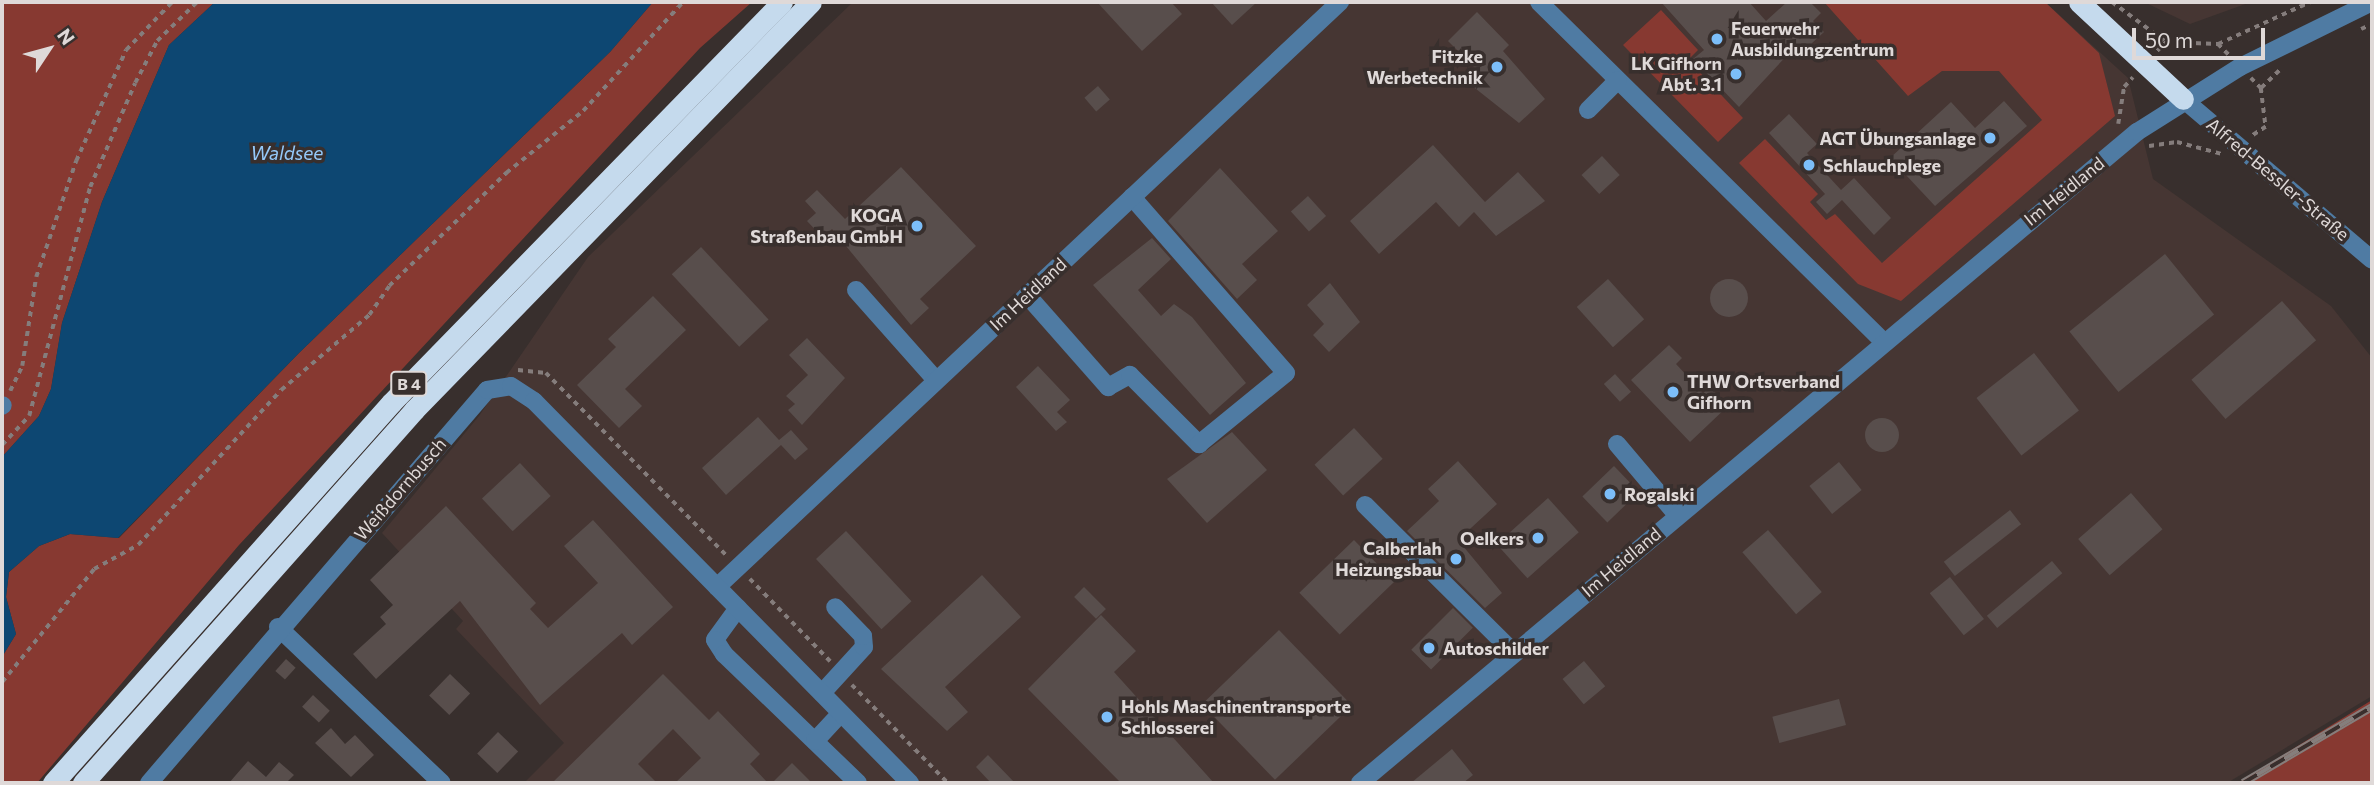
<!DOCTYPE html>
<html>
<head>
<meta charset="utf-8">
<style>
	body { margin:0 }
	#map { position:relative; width:2374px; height:785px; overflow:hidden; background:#382f2d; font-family:Commissioner,sans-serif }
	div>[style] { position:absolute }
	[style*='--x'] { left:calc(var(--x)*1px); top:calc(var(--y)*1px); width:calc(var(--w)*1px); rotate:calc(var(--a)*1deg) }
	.built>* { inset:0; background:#463633 }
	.green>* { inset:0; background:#873931 }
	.water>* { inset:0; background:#0d4772 }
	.building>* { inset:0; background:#584e4c; transform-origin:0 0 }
	.round { border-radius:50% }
	.path>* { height:3.5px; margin-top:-1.75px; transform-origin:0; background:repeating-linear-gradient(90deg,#857d7c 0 5px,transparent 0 10px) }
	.minor>* { height:18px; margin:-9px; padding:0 9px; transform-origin:9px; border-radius:9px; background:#4f7ba3 }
	.highway>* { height:21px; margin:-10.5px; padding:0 10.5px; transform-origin:10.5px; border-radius:10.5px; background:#c5daed }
	.rail>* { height:8px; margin-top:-4px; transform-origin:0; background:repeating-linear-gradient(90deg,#382f2d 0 16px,#857e7c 0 32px); box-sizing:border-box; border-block:2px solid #857e7c }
	.dots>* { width:19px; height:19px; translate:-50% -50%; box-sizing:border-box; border:4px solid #382f2d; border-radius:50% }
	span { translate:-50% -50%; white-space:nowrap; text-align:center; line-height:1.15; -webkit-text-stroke:7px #382f2d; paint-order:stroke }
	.shield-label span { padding:2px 5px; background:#382f2d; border:2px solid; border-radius:5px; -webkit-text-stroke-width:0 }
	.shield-label { font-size:16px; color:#dfd9d8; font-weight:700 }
	.poi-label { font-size:18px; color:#dfd9d8; font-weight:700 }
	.left { translate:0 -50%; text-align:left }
	.right { translate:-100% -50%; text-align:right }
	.street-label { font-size:18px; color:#dfd9d8 }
	.water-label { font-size:19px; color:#95c9f9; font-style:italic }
	.frame { position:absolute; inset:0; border:4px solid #dfd9d8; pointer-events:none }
	.north { position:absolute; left:14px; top:14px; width:70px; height:70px; -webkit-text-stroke:5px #382f2d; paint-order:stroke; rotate:54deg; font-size:19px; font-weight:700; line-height:28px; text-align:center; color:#dfd9d8 }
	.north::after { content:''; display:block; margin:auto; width:24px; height:32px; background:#dfd9d8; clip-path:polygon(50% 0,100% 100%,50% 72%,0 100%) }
	.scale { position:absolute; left:2132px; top:28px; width:133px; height:32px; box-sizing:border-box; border:4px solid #dfd9d8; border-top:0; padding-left:9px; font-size:21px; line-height:24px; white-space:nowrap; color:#dfd9d8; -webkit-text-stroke:5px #382f2d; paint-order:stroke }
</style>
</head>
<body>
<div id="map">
	<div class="built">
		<i style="clip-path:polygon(853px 2px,2045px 2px,2128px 78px,2153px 179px,2331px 306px,2372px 358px,2372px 696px,2227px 783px,524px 783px,564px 743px,456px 629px,463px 621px,382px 533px,479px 416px,588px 257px)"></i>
		<i style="clip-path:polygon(2144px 2px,2251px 2px,2190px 24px)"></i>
	</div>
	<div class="green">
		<i style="clip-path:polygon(2px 2px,215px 2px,169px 45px,102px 202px,62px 323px,51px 389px,39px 416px,2px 457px)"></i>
		<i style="clip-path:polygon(653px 2px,752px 2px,700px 48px,239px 545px,37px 783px,2px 783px,2px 657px,16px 634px,6px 597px,9px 572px,39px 546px,70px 534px,119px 538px,299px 353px,610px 52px)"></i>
		<i style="clip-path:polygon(1824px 2px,2045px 2px,2099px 53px,2115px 116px,1901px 301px,1858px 284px,1739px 163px,1765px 139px,1818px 194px,1810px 202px,1826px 220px,1835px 214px,1882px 263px,2042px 120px,1999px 71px,1942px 71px,1908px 96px)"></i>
		<i style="clip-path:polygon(1661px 10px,1698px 50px,1688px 60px,1743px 118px,1718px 142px,1623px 45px)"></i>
		<i style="clip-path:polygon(2372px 700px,2372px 783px,2238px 783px)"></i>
	</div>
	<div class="water">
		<i style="clip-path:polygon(215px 2px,653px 2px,610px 52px,299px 353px,118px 538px,70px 534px,39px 546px,9px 572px,6px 597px,16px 634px,2px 657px,2px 457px,39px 416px,51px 389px,62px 323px,102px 202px,169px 45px)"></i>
	</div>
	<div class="building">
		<i style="clip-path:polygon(1097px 2px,1171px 2px,1182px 14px,1142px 51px)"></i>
		<i style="clip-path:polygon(1211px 2px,1257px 2px,1232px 25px)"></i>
		<i style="clip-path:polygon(1661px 2px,1749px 2px,1766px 21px,1787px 2px,1810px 2px,1821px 13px,1813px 21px,1824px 32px,1798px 56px,1792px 50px,1739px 107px,1693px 59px,1704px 50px)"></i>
		<i style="clip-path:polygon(1477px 12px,1509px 45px,1503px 51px,1545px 99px,1519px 123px,1466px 81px,1477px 70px,1448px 41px)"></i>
		<i style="left:1098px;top:86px;width:18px;height:18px;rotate:49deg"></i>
		<i style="clip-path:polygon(2004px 101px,2027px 126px,1935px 206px,1890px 158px,1951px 102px,1975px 128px)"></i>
		<i style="clip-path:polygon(1789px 114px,1817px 144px,1807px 153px,1841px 190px,1854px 178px,1891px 218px,1874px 235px,1842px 200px,1827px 214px,1816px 202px,1825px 194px,1769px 133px)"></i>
		<i style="clip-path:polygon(1433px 145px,1485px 202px,1518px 172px,1545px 201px,1496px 236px,1474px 212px,1459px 227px,1436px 202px,1379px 254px,1350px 221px)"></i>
		<i style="left:1602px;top:156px;width:26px;height:28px;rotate:47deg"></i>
		<i style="clip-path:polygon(901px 167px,976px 246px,920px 299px,929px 308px,911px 325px,832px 229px,823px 238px,807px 221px,816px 213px,805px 201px,817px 190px,845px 219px)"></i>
		<i style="clip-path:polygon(1220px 168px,1278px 231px,1242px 264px,1257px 280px,1237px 299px,1168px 221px)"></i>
		<i style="left:1308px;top:196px;width:27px;height:23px;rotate:48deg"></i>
		<i style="clip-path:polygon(1152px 238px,1171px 259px,1138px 290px,1161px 316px,1174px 304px,1192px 317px,1246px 383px,1210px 415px,1093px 285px)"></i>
		<i style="left:701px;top:247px;width:99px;height:40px;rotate:47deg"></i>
		<i style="left:2165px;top:254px;width:78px;height:123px;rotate:51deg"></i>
		<i class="round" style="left:1710px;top:279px;width:38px;height:38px"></i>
		<i style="left:1608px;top:279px;width:54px;height:42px;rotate:48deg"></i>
		<i style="clip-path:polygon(1330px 283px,1360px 322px,1329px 352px,1313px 335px,1324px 324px,1307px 305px)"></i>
		<i style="clip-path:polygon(653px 296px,686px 330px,625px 389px,642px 406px,619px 428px,577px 385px,616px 347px,608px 339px)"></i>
		<i style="left:2282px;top:301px;width:52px;height:120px;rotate:49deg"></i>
		<i style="clip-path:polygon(807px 338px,845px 378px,802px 425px,788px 410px,795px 404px,786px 396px,808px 375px,789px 355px)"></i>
		<i style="clip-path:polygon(1669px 345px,1682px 358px,1676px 364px,1703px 393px,1710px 387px,1728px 406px,1690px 442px,1631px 380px)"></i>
		<i style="left:2034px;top:353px;width:73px;height:73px;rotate:52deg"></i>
		<i style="clip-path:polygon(1038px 366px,1070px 400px,1057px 412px,1067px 422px,1056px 431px,1016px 387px)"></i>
		<i style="left:1615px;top:374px;width:24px;height:15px;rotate:48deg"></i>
		<i style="clip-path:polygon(758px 417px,779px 440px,791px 430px,808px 449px,795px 460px,781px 445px,726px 495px,702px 468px)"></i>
		<i class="round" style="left:1865px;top:418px;width:34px;height:34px"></i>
		<i style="left:1354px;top:428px;width:42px;height:54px;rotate:47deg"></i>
		<i style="clip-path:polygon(1232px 432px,1267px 470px,1207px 523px,1167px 479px)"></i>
		<i style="clip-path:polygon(1458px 461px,1497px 504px,1458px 540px,1502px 593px,1485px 608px,1407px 531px,1439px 501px,1428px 489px)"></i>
		<i style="left:1839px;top:462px;width:36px;height:38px;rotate:51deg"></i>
		<i style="left:520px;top:463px;width:45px;height:52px;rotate:47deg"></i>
		<i style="left:1614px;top:466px;width:36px;height:44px;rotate:46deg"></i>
		<i style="left:2131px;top:493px;width:48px;height:70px;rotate:49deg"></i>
		<i style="left:1548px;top:498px;width:46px;height:69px;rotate:48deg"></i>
		<i style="clip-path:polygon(446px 506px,536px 603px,530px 609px,548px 628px,598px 583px,564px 546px,593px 520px,673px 607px,632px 645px,622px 633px,540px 705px,460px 601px,376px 679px,353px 654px,386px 624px,380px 617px,393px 605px,370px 580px)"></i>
		<i style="left:2010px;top:510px;width:18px;height:84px;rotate:52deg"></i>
		<i style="left:1768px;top:530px;width:82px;height:34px;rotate:49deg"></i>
		<i style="left:846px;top:531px;width:96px;height:41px;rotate:47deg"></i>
		<i style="left:1354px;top:540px;width:58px;height:76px;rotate:46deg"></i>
		<i style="left:2052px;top:561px;width:16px;height:85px;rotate:50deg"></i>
		<i style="clip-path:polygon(982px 575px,1021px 617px,945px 687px,968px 712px,947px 731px,881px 669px)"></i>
		<i style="left:1950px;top:577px;width:54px;height:26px;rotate:51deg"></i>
		<i style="left:1084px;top:587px;width:31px;height:14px;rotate:45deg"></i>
		<i style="left:1453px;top:608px;width:28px;height:59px;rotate:45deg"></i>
		<i style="clip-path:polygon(1101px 615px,1136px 651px,1114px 672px,1214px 783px,1121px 783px,1028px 689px)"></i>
		<i style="left:1279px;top:630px;width:105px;height:107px;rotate:46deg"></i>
		<i style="left:286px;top:659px;width:13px;height:16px;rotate:42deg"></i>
		<i style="left:1584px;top:661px;width:33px;height:28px;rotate:50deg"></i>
		<i style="left:450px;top:674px;width:28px;height:30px;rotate:44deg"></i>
		<i style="clip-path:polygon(663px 674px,709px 720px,718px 711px,760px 754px,750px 764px,768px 783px,675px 783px,701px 758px,673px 729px,638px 764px,657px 783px,552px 783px)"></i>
		<i style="left:313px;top:695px;width:23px;height:16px;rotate:43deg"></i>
		<i style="left:1839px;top:699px;width:27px;height:69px;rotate:75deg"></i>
		<i style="clip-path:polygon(331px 728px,345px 744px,355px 735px,374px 755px,351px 777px,315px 743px)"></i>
		<i style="left:498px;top:732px;width:28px;height:30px;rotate:44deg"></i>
		<i style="clip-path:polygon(1452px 749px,1473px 775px,1463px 783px,1411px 783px)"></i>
		<i style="clip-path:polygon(988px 755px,1015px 783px,991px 783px,976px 767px)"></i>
		<i style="clip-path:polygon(248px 761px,266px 777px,279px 762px,294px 775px,286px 783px,229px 783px)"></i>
		<i style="clip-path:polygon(792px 763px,812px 783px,772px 783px)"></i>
	</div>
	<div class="path">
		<i style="--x:2112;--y:2;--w:67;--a:36.5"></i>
		<i style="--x:2361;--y:29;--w:12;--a:-24"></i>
		<i style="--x:2218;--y:44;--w:16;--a:45"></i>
		<i style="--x:2157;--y:51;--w:13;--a:-45"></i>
		<i style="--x:2166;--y:42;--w:52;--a:2.2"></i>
		<i style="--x:2218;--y:44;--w:101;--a:-24.5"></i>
		<i style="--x:2251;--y:78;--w:14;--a:45"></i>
		<i style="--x:2261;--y:88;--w:39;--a:83"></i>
		<i style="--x:2266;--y:127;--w:17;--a:147"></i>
		<i style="--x:2261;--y:88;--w:29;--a:-44"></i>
		<i style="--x:2118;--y:124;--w:37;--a:-81"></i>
		<i style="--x:2124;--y:87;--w:13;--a:-48"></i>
		<i style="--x:2149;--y:146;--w:28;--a:-8"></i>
		<i style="--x:2177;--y:142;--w:47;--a:14.9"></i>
		<i style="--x:518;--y:370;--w:28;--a:6"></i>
		<i style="--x:546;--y:373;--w:257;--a:45.3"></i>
		<i style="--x:10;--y:391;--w:28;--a:-64"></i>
		<i style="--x:22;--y:366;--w:90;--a:-81.1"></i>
		<i style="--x:36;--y:277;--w:123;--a:-71"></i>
		<i style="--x:76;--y:161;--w:122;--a:-65.8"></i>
		<i style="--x:126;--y:50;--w:66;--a:-46.2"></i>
		<i style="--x:2;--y:445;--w:40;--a:-47"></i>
		<i style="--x:29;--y:416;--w:237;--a:-75.1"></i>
		<i style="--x:90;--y:187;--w:113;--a:-66.6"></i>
		<i style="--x:135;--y:83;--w:47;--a:-62.4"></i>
		<i style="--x:157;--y:41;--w:56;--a:-44.3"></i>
		<i style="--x:750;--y:579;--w:115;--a:45.7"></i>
		<i style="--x:2;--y:682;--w:146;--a:-50.8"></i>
		<i style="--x:94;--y:569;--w:50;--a:-28.6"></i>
		<i style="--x:138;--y:545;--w:211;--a:-47.3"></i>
		<i style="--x:281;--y:390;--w:116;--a:-40.4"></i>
		<i style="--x:369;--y:315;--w:35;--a:-55"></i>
		<i style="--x:389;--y:286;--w:163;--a:-44"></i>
		<i style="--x:506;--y:173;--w:99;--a:-38.8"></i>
		<i style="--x:583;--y:111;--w:148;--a:-47.5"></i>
		<i style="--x:852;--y:685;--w:137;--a:45.6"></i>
	</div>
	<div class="minor">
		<i style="--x:1539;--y:2;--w:483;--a:44.6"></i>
		<i style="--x:2183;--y:99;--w:248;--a:40.4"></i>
		<i style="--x:1588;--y:110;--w:42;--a:-45"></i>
		<i style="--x:856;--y:290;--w:120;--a:48.4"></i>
		<i style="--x:1027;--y:295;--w:123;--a:48.6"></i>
		<i style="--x:1108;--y:387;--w:25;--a:-29"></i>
		<i style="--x:1130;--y:375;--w:98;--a:45"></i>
		<i style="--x:1199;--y:444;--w:112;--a:-39.2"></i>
		<i style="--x:1286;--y:373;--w:234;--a:-131.2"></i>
		<i style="--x:2;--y:406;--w:1;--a:-45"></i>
		<i style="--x:1617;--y:444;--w:93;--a:49.8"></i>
		<i style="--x:1365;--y:505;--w:210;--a:44.8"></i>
		<i style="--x:717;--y:587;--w:855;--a:-43.2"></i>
		<i style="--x:738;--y:608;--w:39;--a:126"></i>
		<i style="--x:715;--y:640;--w:17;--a:57"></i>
		<i style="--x:724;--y:654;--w:186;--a:43.9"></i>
		<i style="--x:278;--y:627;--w:226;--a:43.6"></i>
		<i style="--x:822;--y:693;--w:62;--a:-47.6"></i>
		<i style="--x:864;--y:647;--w:11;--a:-95"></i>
		<i style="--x:863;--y:636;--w:40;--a:-134"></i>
		<i style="--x:815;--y:741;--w:38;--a:-47"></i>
		<i style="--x:149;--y:783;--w:518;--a:-49.3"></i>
		<i style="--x:487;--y:390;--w:24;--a:-9"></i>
		<i style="--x:511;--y:386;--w:27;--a:33"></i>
		<i style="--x:534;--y:401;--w:536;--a:45.45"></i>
		<i style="--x:1360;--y:783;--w:1014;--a:-39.96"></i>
		<i style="--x:2137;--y:132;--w:122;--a:-32.3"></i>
		<i style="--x:2240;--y:67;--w:147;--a:-26.2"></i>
	</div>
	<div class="highway">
		<i style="--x:2079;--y:2;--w:142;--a:43"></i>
		<i style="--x:53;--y:783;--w:509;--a:-48.35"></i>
		<i style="--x:391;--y:403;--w:560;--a:-45.72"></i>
		<i style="--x:83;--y:783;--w:499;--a:-48.4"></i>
		<i style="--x:414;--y:410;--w:569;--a:-45.78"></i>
	</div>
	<div class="rail">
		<i style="--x:2243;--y:783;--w:150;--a:-30.5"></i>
	</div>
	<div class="dots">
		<i style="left:1717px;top:39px;background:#7cbef9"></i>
		<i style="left:1497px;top:67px;background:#7cbef9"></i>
		<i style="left:1736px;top:74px;background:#7cbef9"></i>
		<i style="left:1990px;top:138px;background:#7cbef9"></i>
		<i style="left:1809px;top:165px;background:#7cbef9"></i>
		<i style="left:917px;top:226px;background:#7cbef9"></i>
		<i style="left:1673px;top:392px;background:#7cbef9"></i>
		<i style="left:1610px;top:494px;background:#7cbef9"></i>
		<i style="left:1538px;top:538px;background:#7cbef9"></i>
		<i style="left:1456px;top:559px;background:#7cbef9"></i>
		<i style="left:1429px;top:648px;background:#7cbef9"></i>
		<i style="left:1107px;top:717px;background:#7cbef9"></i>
	</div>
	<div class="shield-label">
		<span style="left:409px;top:384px">B 4</span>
	</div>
	<div class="poi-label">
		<span class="left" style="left:1731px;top:39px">Feuerwehr<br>Ausbildungzentrum</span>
		<span class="right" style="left:1483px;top:67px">Fitzke<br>Werbetechnik</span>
		<span class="right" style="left:1722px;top:74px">LK Gifhorn<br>Abt. 3.1</span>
		<span class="right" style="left:1976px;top:138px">AGT Übungsanlage</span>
		<span class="left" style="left:1823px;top:165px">Schlauchplege</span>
		<span class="right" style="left:903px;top:226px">KOGA<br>Straßenbau GmbH</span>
		<span class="left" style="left:1687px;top:392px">THW Ortsverband<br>Gifhorn</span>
		<span class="left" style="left:1624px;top:494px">Rogalski</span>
		<span class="right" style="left:1524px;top:538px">Oelkers</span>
		<span class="right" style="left:1442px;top:559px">Calberlah<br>Heizungsbau</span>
		<span class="left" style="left:1443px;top:648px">Autoschilder</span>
		<span class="left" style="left:1121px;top:717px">Hohls Maschinentransporte<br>Schlosserei</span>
	</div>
	<div class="street-label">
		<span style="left:2278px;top:179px;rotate:40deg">Alfred-Bessler-Straße</span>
		<span style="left:2064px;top:191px;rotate:-39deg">Im Heidland</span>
		<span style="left:1028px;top:294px;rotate:-43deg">Im Heidland</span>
		<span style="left:400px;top:489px;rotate:-49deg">Weißdornbusch</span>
		<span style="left:1621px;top:562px;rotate:-40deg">Im Heidland</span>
	</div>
	<div class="water-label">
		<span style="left:287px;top:153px">Waldsee</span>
	</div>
	<div class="frame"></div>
	<div class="north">N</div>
	<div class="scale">50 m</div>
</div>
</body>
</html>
